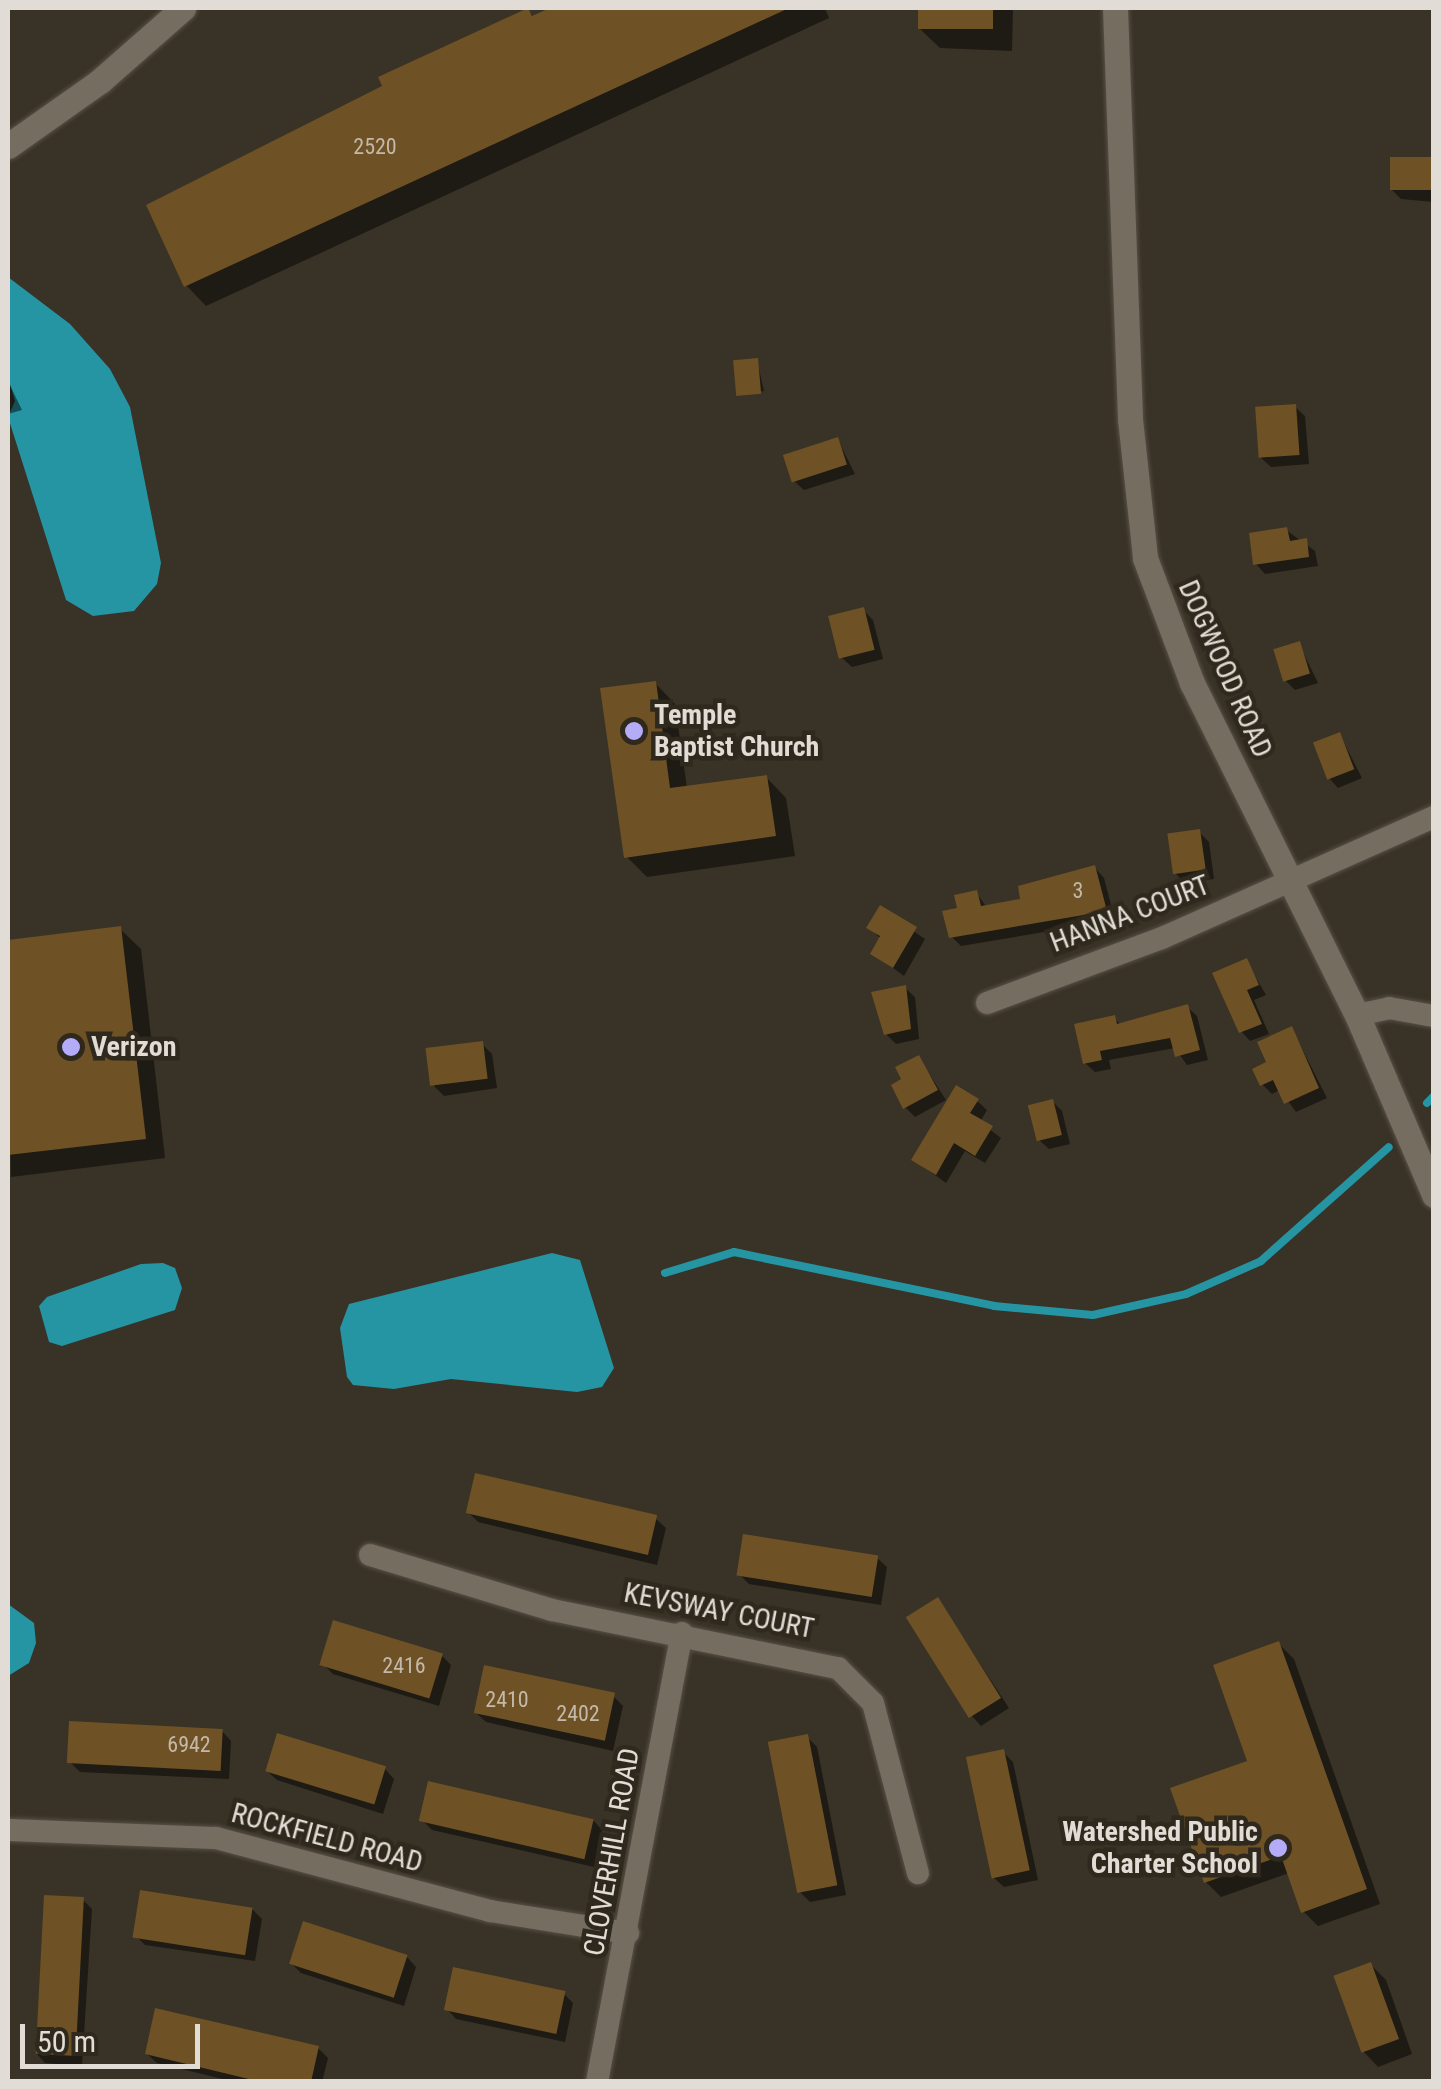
<!DOCTYPE html>
<html>
<head>
<meta charset="utf-8">
<style>
	body { margin:0 }
	#map { position:relative; width:1441px; height:2089px; overflow:hidden; background:#393226; font-family:"Roboto Condensed",sans-serif }
	div>[style] { position:absolute }
	[style*='--x'] { left:calc(var(--x)*1px); top:calc(var(--y)*1px); width:calc(var(--w)*1px); rotate:calc(var(--a)*1deg) }
	.water>* { inset:0; background:#2595a3 }
	.shadow>* { inset:0; background:#0007 }
	.stream>* { height:8px; margin:-4px; padding:0 4px; transform-origin:4px; border-radius:4px; background:#2595a3 }
	.building>* { inset:0; background:#6e5124; transform-origin:0 0 }
	.roads { filter:drop-shadow(0 0 2px #575046) drop-shadow(0 0 2px #575046) }
	.street>* { height:22px; margin:-11px; padding:0 11px; transform-origin:11px; border-radius:11px; background:#756d60 }
	.secondary>* { height:25px; margin:-12.5px; padding:0 12.5px; transform-origin:12.5px; border-radius:12.5px; background:#756d60 }
	.dots>* { width:28px; height:28px; translate:-50% -50%; box-sizing:border-box; border:5px solid #2f281d; border-radius:50% }
	span { translate:-50% -50%; white-space:nowrap; text-align:center; line-height:1.15; -webkit-text-stroke:9px #2f281d; paint-order:stroke }
	.number-label { font-size:22px; color:#c4b9a9 }
	.number-label span { -webkit-text-stroke-width:0 }
	.street-label { font-size:28px; color:#e1dcd5 }
	.poi-label { font-size:28px; color:#e1dcd5; font-weight:700 }
	.left { translate:0 -50%; text-align:left }
	.right { translate:-100% -50%; text-align:right }
	.frame { position:absolute; inset:0; border:10px solid #e1dcd5; pointer-events:none }
	.scale { position:absolute; left:20px; top:2024px; width:180px; height:45px; box-sizing:border-box; border:5px solid #e1dcd5; border-top:0; padding-left:12px; font-size:30px; line-height:35px; white-space:nowrap; color:#e1dcd5; -webkit-text-stroke:8px #2f281d; paint-order:stroke }
</style>
</head>
<body>
<div id="map">
	<div class="water">
		<i style="clip-path:polygon(8px 277px,70px 324px,110px 369px,130px 407px,161px 563px,157px 584px,134px 611px,93px 616px,66px 600px,8px 417px,15px 401px,8px 378px)"></i>
		<i style="clip-path:polygon(552px 1253px,580px 1260px,614px 1368px,602px 1387px,577px 1392px,451px 1379px,394px 1389px,353px 1385px,347px 1377px,340px 1328px,349px 1304px)"></i>
		<i style="clip-path:polygon(163px 1263px,175px 1268px,182px 1288px,175px 1310px,62px 1346px,49px 1342px,39px 1306px,47px 1297px,141px 1264px)"></i>
		<i style="clip-path:polygon(8px 1604px,34px 1623px,36px 1643px,29px 1663px,8px 1676px)"></i>
	</div>
	<div class="shadow">
		<i style="clip-path:polygon(556px 8px,825px 8px,829px 18px,206px 306px,186px 285px,385px 88px,528px 11px,534px 17px)"></i>
		<i style="clip-path:polygon(920px 8px,1013px 8px,1012px 51px,940px 48px,919px 28px)"></i>
		<i style="clip-path:polygon(1431px 160px,1434px 202px,1401px 199px,1391px 189px)"></i>
		<i style="clip-path:polygon(757px 360px,764px 391px,739px 394px)"></i>
		<i style="clip-path:polygon(8px 381px,22px 410px,8px 414px)"></i>
		<i style="clip-path:polygon(1295px 407px,1305px 416px,1309px 464px,1271px 467px,1261px 458px)"></i>
		<i style="clip-path:polygon(838px 440px,855px 474px,804px 490px,794px 481px)"></i>
		<i style="clip-path:polygon(1286px 530px,1315px 551px,1318px 566px,1265px 574px,1256px 564px)"></i>
		<i style="clip-path:polygon(863px 610px,873px 620px,883px 659px,852px 667px,842px 658px)"></i>
		<i style="clip-path:polygon(1299px 644px,1318px 683px,1295px 690px,1286px 681px)"></i>
		<i style="clip-path:polygon(655px 683px,675px 704px,687px 788px,766px 777px,786px 798px,795px 856px,647px 877px,626px 856px)"></i>
		<i style="clip-path:polygon(1340px 735px,1362px 778px,1338px 788px,1329px 778px)"></i>
		<i style="clip-path:polygon(1199px 832px,1209px 842px,1214px 879px,1185px 883px,1175px 873px)"></i>
		<i style="clip-path:polygon(1095px 868px,1104px 878px,1115px 920px,961px 946px,951px 936px,960px 909px,976px 892px,987px 908px,1023px 900px)"></i>
		<i style="clip-path:polygon(881px 909px,925px 939px,904px 976px,873px 953px,881px 939px,870px 928px)"></i>
		<i style="clip-path:polygon(120px 929px,141px 949px,165px 1158px,11px 1177px,8px 942px)"></i>
		<i style="clip-path:polygon(1246px 961px,1266px 995px,1254px 1000px,1269px 1034px,1250px 1041px,1241px 1031px)"></i>
		<i style="clip-path:polygon(905px 988px,915px 997px,919px 1039px,896px 1044px,886px 1034px)"></i>
		<i style="clip-path:polygon(1187px 1007px,1197px 1016px,1208px 1060px,1187px 1065px,1175px 1048px,1109px 1060px,1111px 1069px,1095px 1072px,1085px 1063px,1114px 1018px,1121px 1025px)"></i>
		<i style="clip-path:polygon(1292px 1029px,1327px 1098px,1296px 1112px,1280px 1090px,1272px 1094px,1262px 1084px)"></i>
		<i style="clip-path:polygon(482px 1044px,492px 1054px,497px 1088px,444px 1096px,434px 1086px)"></i>
		<i style="clip-path:polygon(919px 1058px,946px 1100px,915px 1117px,905px 1107px,905px 1080px)"></i>
		<i style="clip-path:polygon(977px 1101px,987px 1110px,980px 1122px,1001px 1138px,985px 1163px,965px 1151px,946px 1183px,914px 1160px)"></i>
		<i style="clip-path:polygon(1052px 1101px,1062px 1111px,1070px 1144px,1049px 1149px,1039px 1140px)"></i>
		<i style="clip-path:polygon(468px 1512px,656px 1519px,666px 1528px,657px 1565px,478px 1522px)"></i>
		<i style="clip-path:polygon(877px 1558px,887px 1567px,881px 1605px,749px 1584px,739px 1574px)"></i>
		<i style="clip-path:polygon(938px 1600px,1009px 1708px,981px 1726px,972px 1716px)"></i>
		<i style="clip-path:polygon(1279px 1644px,1294px 1659px,1380px 1904px,1318px 1926px,1303px 1911px,1289px 1873px,1221px 1897px,1206px 1882px,1250px 1762px)"></i>
		<i style="clip-path:polygon(441px 1655px,451px 1665px,439px 1706px,333px 1674px,323px 1664px)"></i>
		<i style="clip-path:polygon(613px 1696px,623px 1706px,613px 1751px,486px 1722px,476px 1713px)"></i>
		<i style="clip-path:polygon(222px 1731px,231px 1741px,229px 1779px,80px 1772px,70px 1762px)"></i>
		<i style="clip-path:polygon(807px 1737px,817px 1747px,846px 1895px,810px 1902px,800px 1892px)"></i>
		<i style="clip-path:polygon(1003px 1752px,1013px 1762px,1038px 1880px,1004px 1887px,994px 1878px)"></i>
		<i style="clip-path:polygon(385px 1769px,394px 1779px,383px 1814px,277px 1780px,267px 1771px)"></i>
		<i style="clip-path:polygon(422px 1820px,593px 1820px,602px 1830px,594px 1867px,432px 1830px)"></i>
		<i style="clip-path:polygon(83px 1900px,92px 1909px,82px 2066px,45px 2063px,36px 2053px)"></i>
		<i style="clip-path:polygon(252px 1909px,262px 1919px,255px 1961px,145px 1945px,136px 1936px)"></i>
		<i style="clip-path:polygon(407px 1957px,416px 1967px,404px 2006px,301px 1973px,291px 1963px)"></i>
		<i style="clip-path:polygon(1371px 1965px,1386px 1980px,1412px 2054px,1378px 2067px,1363px 2051px)"></i>
		<i style="clip-path:polygon(563px 1993px,573px 2003px,565px 2042px,456px 2019px,447px 2009px)"></i>
		<i style="clip-path:polygon(318px 2048px,328px 2058px,322px 2082px,235px 2082px,157px 2063px,147px 2054px)"></i>
	</div>
	<div class="stream">
		<i style="--x:1427;--y:1103;--w:10;--a:-45"></i>
		<i style="--x:665;--y:1273;--w:72;--a:-16.9"></i>
		<i style="--x:734;--y:1252;--w:266;--a:11.7"></i>
		<i style="--x:994;--y:1306;--w:99;--a:5.2"></i>
		<i style="--x:1093;--y:1315;--w:95;--a:-12.7"></i>
		<i style="--x:1186;--y:1294;--w:82;--a:-23.7"></i>
		<i style="--x:1261;--y:1261;--w:171;--a:-41.7"></i>
	</div>
	<div class="building">
		<i style="clip-path:polygon(528px 8px,532px 16px,550px 8px,789px 8px,184px 287px,146px 205px,382px 86px,378px 77px)"></i>
		<i style="left:918px;top:8px;width:75px;height:21px"></i>
		<i style="left:1390px;top:157px;width:42px;height:33px"></i>
		<i style="left:758px;top:358px;width:36px;height:25px;rotate:85deg"></i>
		<i style="left:1296px;top:404px;width:51px;height:41px;rotate:86deg"></i>
		<i style="left:838px;top:437px;width:29px;height:58px;rotate:72deg"></i>
		<i style="clip-path:polygon(1287px 527px,1290px 541px,1307px 538px,1309px 557px,1253px 565px,1249px 533px)"></i>
		<i style="left:864px;top:607px;width:44px;height:37px;rotate:76deg"></i>
		<i style="left:1300px;top:641px;width:34px;height:28px;rotate:73deg"></i>
		<i style="clip-path:polygon(656px 681px,670px 788px,767px 775px,776px 836px,624px 858px,600px 688px)"></i>
		<i style="left:1340px;top:732px;width:40px;height:29px;rotate:69deg"></i>
		<i style="left:1200px;top:829px;width:41px;height:33px;rotate:82deg"></i>
		<i style="clip-path:polygon(1095px 865px,1107px 911px,949px 938px,942px 911px,957px 908px,954px 895px,977px 890px,981px 906px,1020px 899px,1018px 886px)"></i>
		<i style="clip-path:polygon(880px 905px,917px 927px,893px 968px,870px 954px,880px 936px,866px 928px)"></i>
		<i style="clip-path:polygon(121px 926px,146px 1139px,8px 1155px,8px 940px)"></i>
		<i style="clip-path:polygon(1247px 958px,1259px 985px,1247px 990px,1262px 1024px,1239px 1033px,1212px 973px)"></i>
		<i style="clip-path:polygon(906px 985px,911px 1029px,884px 1035px,871px 992px)"></i>
		<i style="clip-path:polygon(1188px 1004px,1200px 1050px,1175px 1057px,1170px 1038px,1100px 1051px,1102px 1060px,1083px 1064px,1074px 1024px,1115px 1015px,1117px 1024px)"></i>
		<i style="clip-path:polygon(1292px 1026px,1319px 1088px,1284px 1104px,1273px 1080px,1260px 1086px,1252px 1069px,1266px 1062px,1257px 1042px)"></i>
		<i style="left:483px;top:1041px;width:38px;height:58px;rotate:83deg"></i>
		<i style="clip-path:polygon(919px 1055px,938px 1090px,903px 1109px,891px 1085px,901px 1079px,895px 1067px)"></i>
		<i style="clip-path:polygon(956px 1085px,979px 1099px,970px 1113px,993px 1126px,975px 1156px,954px 1143px,936px 1175px,911px 1160px)"></i>
		<i style="left:1053px;top:1099px;width:37px;height:26px;rotate:76deg"></i>
		<i style="left:475px;top:1473px;width:187px;height:41px;rotate:13deg"></i>
		<i style="left:743px;top:1534px;width:137px;height:42px;rotate:9deg"></i>
		<i style="left:938px;top:1597px;width:119px;height:38px;rotate:58deg"></i>
		<i style="left:333px;top:1620px;width:115px;height:47px;rotate:17deg"></i>
		<i style="clip-path:polygon(1279px 1641px,1367px 1889px,1301px 1913px,1281px 1856px,1204px 1883px,1170px 1788px,1247px 1761px,1213px 1665px)"></i>
		<i style="left:484px;top:1665px;width:134px;height:49px;rotate:12deg"></i>
		<i style="left:69px;top:1721px;width:154px;height:42px;rotate:3deg"></i>
		<i style="left:277px;top:1733px;width:114px;height:40px;rotate:17deg"></i>
		<i style="left:808px;top:1734px;width:154px;height:41px;rotate:79deg"></i>
		<i style="left:1004px;top:1749px;width:124px;height:39px;rotate:78deg"></i>
		<i style="left:428px;top:1781px;width:170px;height:41px;rotate:13deg"></i>
		<i style="left:140px;top:1890px;width:114px;height:48px;rotate:9deg"></i>
		<i style="left:44px;top:1895px;width:40px;height:159px;rotate:3deg"></i>
		<i style="left:303px;top:1921px;width:110px;height:45px;rotate:18deg"></i>
		<i style="left:1371px;top:1962px;width:82px;height:40px;rotate:70deg"></i>
		<i style="left:453px;top:1967px;width:115px;height:44px;rotate:12deg"></i>
		<i style="clip-path:polygon(155px 2008px,319px 2046px,311px 2082px,261px 2082px,145px 2054px)"></i>
	</div>
	<div class="roads">
		<div class="street">
			<i style="--x:987;--y:1003;--w:187;--a:-20.4"></i>
			<i style="--x:1162;--y:938;--w:298;--a:-24"></i>
			<i style="--x:1357;--y:1015;--w:33;--a:-12"></i>
			<i style="--x:1389;--y:1008;--w:46;--a:10.1"></i>
			<i style="--x:370;--y:1555;--w:190;--a:16.8"></i>
			<i style="--x:552;--y:1610;--w:292;--a:11.5"></i>
			<i style="--x:838;--y:1668;--w:49;--a:45"></i>
			<i style="--x:873;--y:1703;--w:176;--a:75.2"></i>
			<i style="--x:8;--y:1830;--w:208;--a:2.2"></i>
			<i style="--x:216;--y:1838;--w:284;--a:14.9"></i>
			<i style="--x:490;--y:1911;--w:140;--a:9.1"></i>
			<i style="--x:597;--y:2082;--w:457;--a:-79.3"></i>
		</div>
		<div class="secondary">
			<i style="--x:1115;--y:8;--w:411;--a:87.9"></i>
			<i style="--x:1130;--y:419;--w:140;--a:83.8"></i>
			<i style="--x:1145;--y:558;--w:134;--a:69.4"></i>
			<i style="--x:1192;--y:683;--w:371;--a:63.6"></i>
			<i style="--x:1357;--y:1015;--w:196;--a:66.8"></i>
			<i style="--x:8;--y:146;--w:113;--a:-35.2"></i>
			<i style="--x:100;--y:81;--w:111;--a:-41.3"></i>
		</div>
	</div>
	<div class="dots">
		<i style="left:634px;top:731px;background:#b4acf9"></i>
		<i style="left:71px;top:1047px;background:#b4acf9"></i>
		<i style="left:1278px;top:1848px;background:#b4acf9"></i>
	</div>
	<div class="number-label">
		<span style="left:375px;top:147px">2520</span>
		<span style="left:1078px;top:891px">3</span>
		<span style="left:404px;top:1666px">2416</span>
		<span style="left:507px;top:1700px">2410</span>
		<span style="left:578px;top:1714px">2402</span>
		<span style="left:189px;top:1745px">6942</span>
	</div>
	<div class="street-label">
		<span style="left:1225px;top:669px;rotate:66deg">DOGWOOD ROAD</span>
		<span style="left:1130px;top:914px;rotate:-21deg">HANNA COURT</span>
		<span style="left:719px;top:1611px;rotate:11deg">KEVSWAY COURT</span>
		<span style="left:327px;top:1838px;rotate:15deg">ROCKFIELD ROAD</span>
		<span style="left:612px;top:1852px;rotate:-80deg">CLOVERHILL ROAD</span>
	</div>
	<div class="poi-label">
		<span class="left" style="left:654px;top:731px">Temple<br>Baptist Church</span>
		<span class="left" style="left:91px;top:1047px">Verizon</span>
		<span class="right" style="left:1258px;top:1848px">Watershed Public<br>Charter School</span>
	</div>
	<div class="frame"></div>
	<div class="scale">50 m</div>
</div>
</body>
</html>
